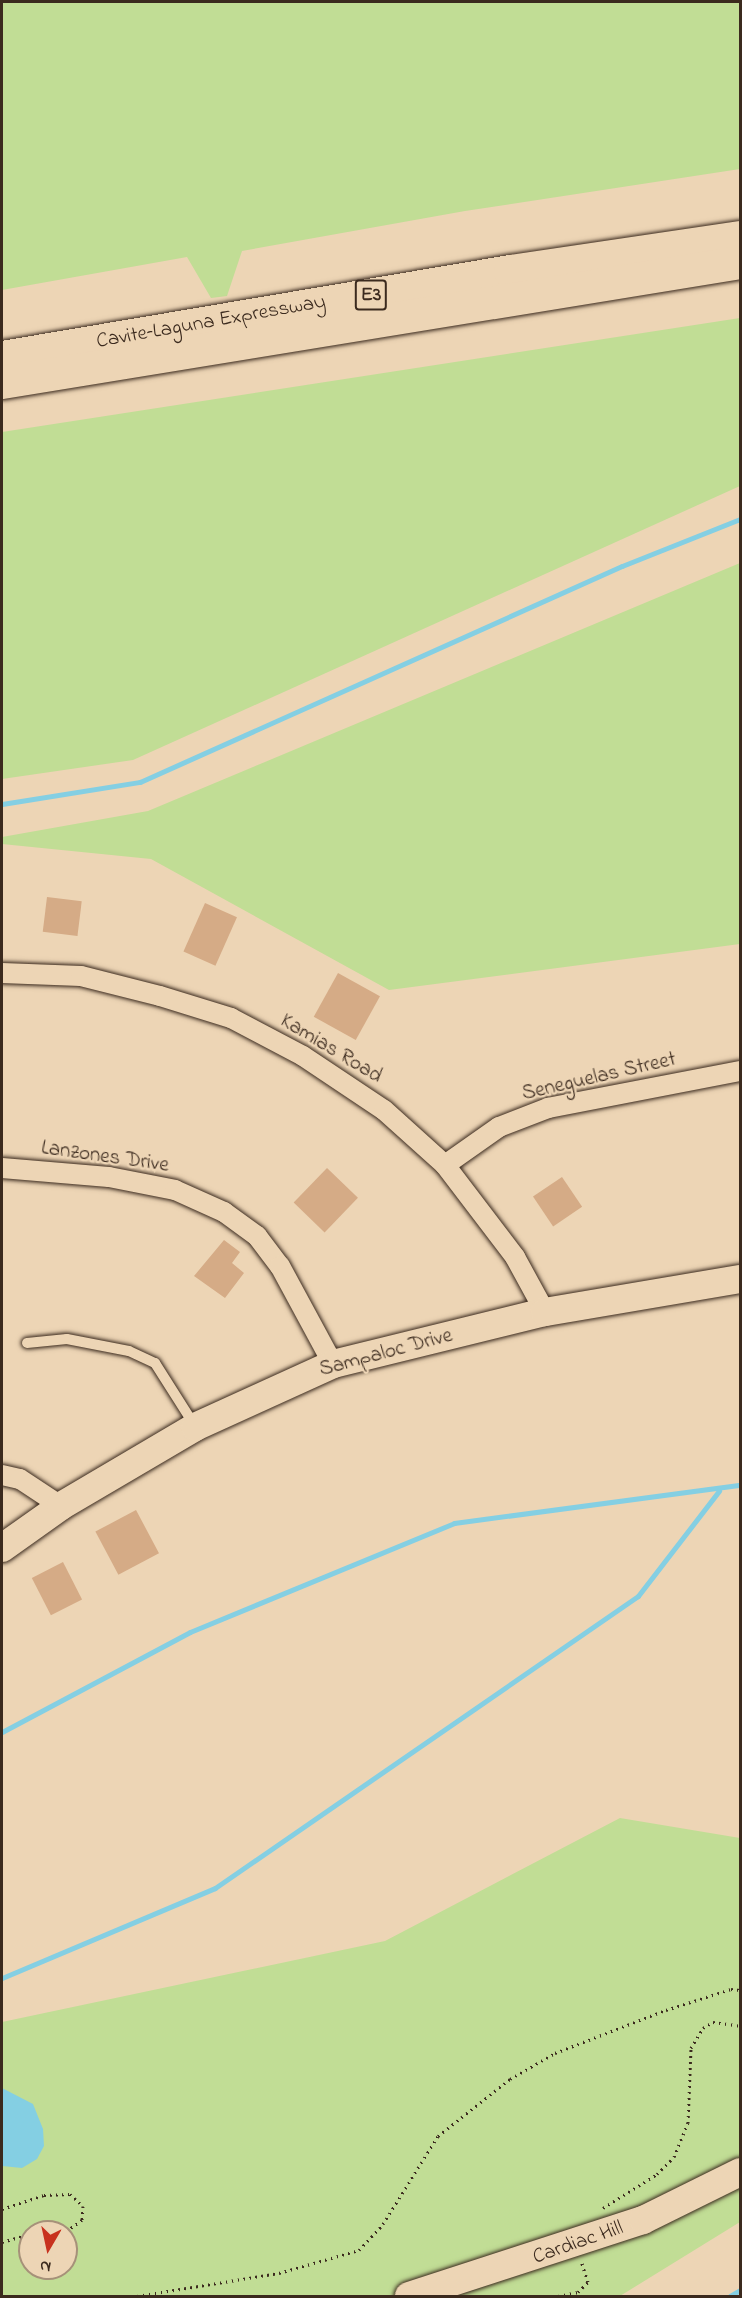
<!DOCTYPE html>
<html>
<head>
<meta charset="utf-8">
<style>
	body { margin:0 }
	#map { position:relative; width:742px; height:2298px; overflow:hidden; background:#edd5b5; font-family:"Indie Flower",sans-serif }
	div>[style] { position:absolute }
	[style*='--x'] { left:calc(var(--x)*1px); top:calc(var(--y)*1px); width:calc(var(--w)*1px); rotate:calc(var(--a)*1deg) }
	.green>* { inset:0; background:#c1dd95 }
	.water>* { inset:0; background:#84cfe3 }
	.stream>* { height:5px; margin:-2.5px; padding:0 2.5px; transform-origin:2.5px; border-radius:2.5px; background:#84cfe3 }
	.building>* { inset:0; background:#d5ab86; transform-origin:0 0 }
	.path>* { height:3px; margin-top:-1.5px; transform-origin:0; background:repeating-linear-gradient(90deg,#3b2a1e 0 1.5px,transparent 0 6px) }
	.roads { filter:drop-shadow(0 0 2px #3b2a1e) drop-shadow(0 0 2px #3b2a1e) }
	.lane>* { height:10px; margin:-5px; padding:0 5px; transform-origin:5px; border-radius:5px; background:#edd5b5 }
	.street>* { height:20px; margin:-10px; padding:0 10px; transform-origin:10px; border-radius:10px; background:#edd5b5 }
	.secondary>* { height:28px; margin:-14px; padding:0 14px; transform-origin:14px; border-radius:14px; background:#edd5b5 }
	.highway>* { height:33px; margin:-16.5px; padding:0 16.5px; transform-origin:16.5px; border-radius:16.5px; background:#edd5b5 }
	span { translate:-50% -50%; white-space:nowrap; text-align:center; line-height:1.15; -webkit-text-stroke:4.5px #edd5b5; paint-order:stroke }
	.shield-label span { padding:2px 4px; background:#edd5b5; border:2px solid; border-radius:4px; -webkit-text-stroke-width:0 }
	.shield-label { font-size:20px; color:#3b2a1e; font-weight:700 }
	.street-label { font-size:21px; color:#3b2a1e }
	.frame { position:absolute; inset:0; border:3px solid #3b2a1e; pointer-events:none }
	.north { position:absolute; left:18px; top:2220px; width:60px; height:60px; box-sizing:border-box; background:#edd5b5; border:2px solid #a69179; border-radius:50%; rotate:189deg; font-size:16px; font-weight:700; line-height:24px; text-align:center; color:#3b2a1e }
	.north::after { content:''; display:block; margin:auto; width:21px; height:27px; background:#c8321e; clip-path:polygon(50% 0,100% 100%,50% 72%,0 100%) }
</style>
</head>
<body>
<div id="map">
	<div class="green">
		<i style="clip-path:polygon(2px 2px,740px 2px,740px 169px,465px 211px,242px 251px,227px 296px,211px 298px,187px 257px,2px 290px)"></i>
		<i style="clip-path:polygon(740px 318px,740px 486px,133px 760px,2px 779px,2px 432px)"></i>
		<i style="clip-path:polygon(740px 563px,740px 944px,389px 990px,151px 859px,2px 844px,2px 837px,148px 811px)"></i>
		<i style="clip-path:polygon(evenodd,620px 1818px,740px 1838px,740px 2222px,620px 2296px,2px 2296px,2px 2022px,385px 1941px,620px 1818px,30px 2232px,66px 2232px,66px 2268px,30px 2268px,30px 2232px)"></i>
	</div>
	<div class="water">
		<i style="clip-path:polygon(2px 2088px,33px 2104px,43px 2129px,44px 2146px,37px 2159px,22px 2168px,2px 2166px)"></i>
	</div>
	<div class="stream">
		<i style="--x:2;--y:804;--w:140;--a:-9.1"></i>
		<i style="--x:140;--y:782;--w:528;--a:-24.14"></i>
		<i style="--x:622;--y:566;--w:127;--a:-21.7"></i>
		<i style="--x:2;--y:1732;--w:213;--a:-28"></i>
		<i style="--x:190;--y:1632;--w:286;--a:-22.4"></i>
		<i style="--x:454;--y:1523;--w:289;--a:-7.6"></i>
		<i style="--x:2;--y:1978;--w:231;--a:-22.9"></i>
		<i style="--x:215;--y:1888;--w:514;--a:-34.62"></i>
		<i style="--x:638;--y:1596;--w:133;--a:-52.4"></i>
		<i style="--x:730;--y:2296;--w:12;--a:-31"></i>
	</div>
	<div class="building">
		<i style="left:47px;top:897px;width:35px;height:35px;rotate:7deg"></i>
		<i style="left:205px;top:903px;width:35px;height:53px;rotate:24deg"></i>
		<i style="left:338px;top:973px;width:48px;height:50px;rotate:29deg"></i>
		<i style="left:327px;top:1168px;width:43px;height:48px;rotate:44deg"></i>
		<i style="left:562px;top:1177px;width:36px;height:35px;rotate:56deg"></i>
		<i style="clip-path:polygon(224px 1240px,240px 1252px,232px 1263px,244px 1273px,225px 1298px,194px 1276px)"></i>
		<i style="left:136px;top:1510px;width:49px;height:46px;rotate:62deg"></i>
		<i style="left:63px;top:1562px;width:42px;height:35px;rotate:63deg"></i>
	</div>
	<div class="path">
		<i style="--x:603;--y:2208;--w:64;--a:-32.2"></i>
		<i style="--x:657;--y:2174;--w:24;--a:-45"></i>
		<i style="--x:674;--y:2157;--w:37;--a:-68"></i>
		<i style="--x:688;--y:2123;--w:75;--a:-87.7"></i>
		<i style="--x:691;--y:2048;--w:23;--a:-59"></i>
		<i style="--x:703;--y:2028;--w:12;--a:-31"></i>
		<i style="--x:713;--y:2022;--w:27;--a:8"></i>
		<i style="--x:2;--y:2209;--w:44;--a:-18.4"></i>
		<i style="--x:44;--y:2195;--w:26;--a:-2"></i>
		<i style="--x:70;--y:2194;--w:18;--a:43"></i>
		<i style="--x:83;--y:2206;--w:14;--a:94"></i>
		<i style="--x:82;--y:2220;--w:19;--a:145"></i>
		<i style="--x:66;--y:2231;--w:15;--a:176"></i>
		<i style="--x:2;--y:2242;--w:29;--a:-16"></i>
		<i style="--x:137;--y:2296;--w:144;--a:-9.2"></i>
		<i style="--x:279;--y:2273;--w:83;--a:-16"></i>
		<i style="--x:359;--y:2250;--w:35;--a:-47"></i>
		<i style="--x:383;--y:2224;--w:104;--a:-58"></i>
		<i style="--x:438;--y:2136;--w:92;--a:-38.4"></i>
		<i style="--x:510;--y:2079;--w:52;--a:-30"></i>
		<i style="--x:555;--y:2053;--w:119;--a:-21.2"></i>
		<i style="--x:666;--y:2010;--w:68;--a:-17.9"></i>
		<i style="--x:731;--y:1989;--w:9;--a:6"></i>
		<i style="--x:558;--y:2296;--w:20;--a:-11"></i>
		<i style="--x:578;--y:2292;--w:14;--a:-45"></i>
		<i style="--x:588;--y:2282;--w:20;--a:-108"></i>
	</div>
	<div class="roads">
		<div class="lane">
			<i style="--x:27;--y:1343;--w:40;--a:-5.7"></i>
			<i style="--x:67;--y:1339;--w:63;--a:11"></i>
			<i style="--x:129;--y:1351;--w:29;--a:25"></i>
			<i style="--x:155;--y:1363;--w:75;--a:57.6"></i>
		</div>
		<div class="street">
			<i style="--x:2;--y:973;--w:79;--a:2.2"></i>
			<i style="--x:81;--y:976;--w:81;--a:14.2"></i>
			<i style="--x:160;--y:996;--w:74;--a:17.2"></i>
			<i style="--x:231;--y:1018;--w:81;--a:27.8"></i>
			<i style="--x:303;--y:1056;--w:97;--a:33.7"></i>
			<i style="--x:384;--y:1110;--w:82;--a:42"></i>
			<i style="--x:445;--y:1165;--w:116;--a:52.7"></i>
			<i style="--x:515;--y:1257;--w:63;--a:61.4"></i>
			<i style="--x:445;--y:1165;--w:66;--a:-35.1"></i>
			<i style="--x:499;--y:1127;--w:53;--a:-21.2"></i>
			<i style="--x:548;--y:1108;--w:196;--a:-10.9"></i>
			<i style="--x:2;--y:1168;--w:107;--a:4.8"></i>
			<i style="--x:109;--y:1177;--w:67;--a:11.1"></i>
			<i style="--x:175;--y:1190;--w:54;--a:24.2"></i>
			<i style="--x:224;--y:1212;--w:41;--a:36"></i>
			<i style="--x:257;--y:1236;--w:38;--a:53"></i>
			<i style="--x:280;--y:1266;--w:111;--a:61.6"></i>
			<i style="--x:2;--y:1475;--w:18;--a:13"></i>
			<i style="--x:20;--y:1479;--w:49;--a:33.4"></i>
		</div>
		<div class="secondary">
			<i style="--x:2;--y:1548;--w:72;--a:-35.4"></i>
			<i style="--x:61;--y:1506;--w:156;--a:-30.5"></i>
			<i style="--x:195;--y:1427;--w:152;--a:-24.5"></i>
			<i style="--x:333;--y:1364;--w:218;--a:-13.8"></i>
			<i style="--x:545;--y:1312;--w:198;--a:-9.6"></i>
			<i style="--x:409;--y:2296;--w:246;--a:-18"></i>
			<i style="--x:643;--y:2220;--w:108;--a:-26.3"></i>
		</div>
		<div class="highway">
			<i style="--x:2;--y:357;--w:515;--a:-9.61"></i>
			<i style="--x:510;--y:271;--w:232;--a:-8.4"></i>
			<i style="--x:2;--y:382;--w:748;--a:-9.24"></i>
		</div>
	</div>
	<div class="shield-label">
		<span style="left:371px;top:295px">E3</span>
	</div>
	<div class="street-label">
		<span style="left:211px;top:322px;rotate:-10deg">Cavite–Laguna Expressway</span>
		<span style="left:331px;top:1049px;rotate:31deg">Kamias Road</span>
		<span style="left:599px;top:1077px;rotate:-13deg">Seneguelas Street</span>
		<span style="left:105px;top:1157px;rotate:8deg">Lanzones Drive</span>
		<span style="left:386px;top:1353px;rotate:-15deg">Sampaloc Drive</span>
		<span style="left:578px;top:2243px;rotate:-19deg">Cardiac Hill</span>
	</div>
	<div class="frame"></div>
	<div class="north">N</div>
</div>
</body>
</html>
